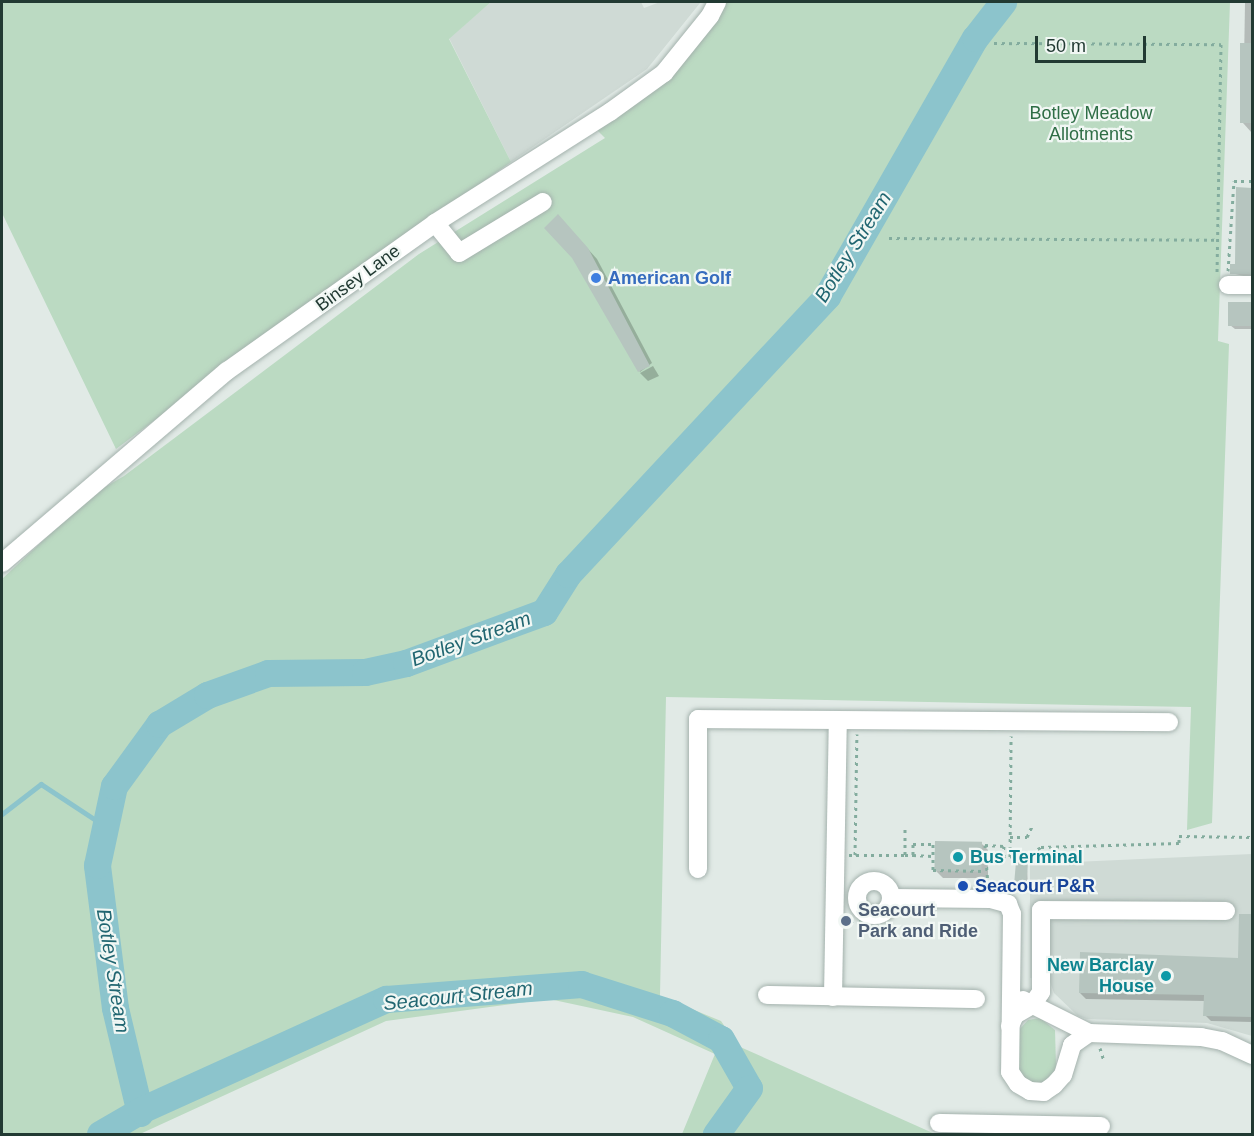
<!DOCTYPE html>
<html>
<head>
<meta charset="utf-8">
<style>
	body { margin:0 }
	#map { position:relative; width:1254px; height:1136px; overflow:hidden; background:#e1eae6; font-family:Helvetica,sans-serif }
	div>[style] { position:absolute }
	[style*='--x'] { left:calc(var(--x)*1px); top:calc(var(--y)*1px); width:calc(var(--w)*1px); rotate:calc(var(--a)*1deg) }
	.built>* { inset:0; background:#cfdad5 }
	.green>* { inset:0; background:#bbdac2 }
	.shadow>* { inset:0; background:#0003; transform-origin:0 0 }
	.stream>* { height:4.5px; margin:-2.25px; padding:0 2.25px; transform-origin:2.25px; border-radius:2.25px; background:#8cc4cc }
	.river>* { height:27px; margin:-13.5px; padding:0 13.5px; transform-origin:13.5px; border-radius:13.5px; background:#8cc4cc }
	.building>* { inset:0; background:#b6c5bf; transform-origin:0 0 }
	.path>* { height:3px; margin-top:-1.5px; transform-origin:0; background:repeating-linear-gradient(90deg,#83ac9e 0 3px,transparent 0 7.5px) }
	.roads { filter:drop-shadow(0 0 2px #a4b2ad) drop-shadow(0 0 2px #a4b2ad) }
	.minor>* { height:18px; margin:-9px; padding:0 9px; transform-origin:9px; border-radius:9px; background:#fff }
	.minor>.ring { margin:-9px; padding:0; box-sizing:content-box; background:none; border:18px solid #fff; border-radius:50% }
	.dots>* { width:16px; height:16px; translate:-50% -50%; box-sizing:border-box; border:3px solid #f1f7f4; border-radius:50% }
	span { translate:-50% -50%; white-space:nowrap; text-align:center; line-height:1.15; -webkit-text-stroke:4.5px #f1f7f4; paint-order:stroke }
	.park-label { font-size:18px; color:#2f6e46 }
	.street-label { font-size:18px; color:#223a33 }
	.shop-label { font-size:18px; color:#366cbe; font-weight:700 }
	.left { translate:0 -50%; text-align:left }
	.culture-label { font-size:18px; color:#0d838f; font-weight:700 }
	.right { translate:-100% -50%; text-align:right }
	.transit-label { font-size:18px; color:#164399; font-weight:700 }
	.service-label { font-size:18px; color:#4e5e75; font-weight:700 }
	.water-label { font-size:20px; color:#216671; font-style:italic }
	.frame { position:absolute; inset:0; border:3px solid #223a33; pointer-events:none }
	.scale { position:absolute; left:1035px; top:36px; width:111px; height:27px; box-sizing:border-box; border:3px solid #223a33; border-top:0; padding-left:8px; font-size:18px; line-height:21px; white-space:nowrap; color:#223a33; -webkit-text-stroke:4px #f1f7f4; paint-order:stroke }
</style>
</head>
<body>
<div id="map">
	<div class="built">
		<i style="clip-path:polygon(491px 2px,641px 2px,644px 8px,660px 2px,700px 3px,647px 69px,511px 162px,449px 38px)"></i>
		<i style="clip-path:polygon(1252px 854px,1252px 1036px,1207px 1023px,1087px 1019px,1078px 1016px,1054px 993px,1049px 979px,1030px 978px,1030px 864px)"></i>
	</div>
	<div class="green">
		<i style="clip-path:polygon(2px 2px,491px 2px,449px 39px,511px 162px,328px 291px,116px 449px,2px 213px)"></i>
		<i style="clip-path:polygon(726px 2px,1230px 2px,1218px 341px,1229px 344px,1212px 823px,1187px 830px,1191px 707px,666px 697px,660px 996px,721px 1021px,738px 1046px,935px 1134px,682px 1134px,715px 1054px,633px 1017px,549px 999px,386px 1021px,140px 1134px,2px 1134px,2px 579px,93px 494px,124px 476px,419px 254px,605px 138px,597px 130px,674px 69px)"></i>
		<i style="clip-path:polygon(1040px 1018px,1055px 1030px,1056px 1066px,1052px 1078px,1037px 1085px,1021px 1078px,1018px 1066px,1019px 1030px,1028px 1020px)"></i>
	</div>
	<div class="shadow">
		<i style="clip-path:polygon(1245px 3px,1252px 3px,1252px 133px,1243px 123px)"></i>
		<i style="left:1251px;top:152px;width:1px;height:24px"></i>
		<i style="clip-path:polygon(1237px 189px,1252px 189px,1252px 278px,1231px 273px,1236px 265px)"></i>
		<i style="clip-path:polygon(567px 226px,597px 259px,652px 363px,640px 372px,573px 257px)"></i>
		<i style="clip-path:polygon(1230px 303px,1252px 303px,1252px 329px,1235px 329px,1230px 325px)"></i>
		<i style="clip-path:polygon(653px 366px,659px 376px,648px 381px,640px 373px)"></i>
		<i style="clip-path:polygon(981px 843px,988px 850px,988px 878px,943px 878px,936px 871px)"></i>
		<i style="clip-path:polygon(1027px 864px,1028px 892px,1019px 892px,1017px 890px)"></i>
		<i style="clip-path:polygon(1241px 916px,1252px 916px,1252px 1022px,1211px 1021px,1205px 1015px,1205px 1001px,1086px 999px,1080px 993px,1240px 960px)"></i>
	</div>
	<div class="stream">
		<i style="--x:2;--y:814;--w:49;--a:-37.6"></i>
		<i style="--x:41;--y:784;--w:77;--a:33.3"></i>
	</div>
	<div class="river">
		<i style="--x:140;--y:1113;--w:108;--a:-103.4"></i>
		<i style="--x:115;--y:1008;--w:144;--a:-97.2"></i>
		<i style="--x:97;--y:865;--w:81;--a:-77.9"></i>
		<i style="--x:114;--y:786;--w:77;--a:-54"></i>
		<i style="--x:159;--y:724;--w:56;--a:-31.1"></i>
		<i style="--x:207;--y:695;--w:65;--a:-19.8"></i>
		<i style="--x:268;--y:673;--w:97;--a:-0.6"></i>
		<i style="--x:365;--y:672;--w:42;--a:-12.4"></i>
		<i style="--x:406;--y:663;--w:147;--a:-20.3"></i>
		<i style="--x:544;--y:612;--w:45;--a:-57.7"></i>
		<i style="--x:568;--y:574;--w:380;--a:-47"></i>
		<i style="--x:827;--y:296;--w:297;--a:-60.2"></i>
		<i style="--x:975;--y:38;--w:46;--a:-52.1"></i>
		<i style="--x:100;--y:1134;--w:48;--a:-30.3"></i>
		<i style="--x:141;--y:1110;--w:269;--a:-24.4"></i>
		<i style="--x:386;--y:999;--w:196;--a:-4.4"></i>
		<i style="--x:581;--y:984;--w:96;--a:17.7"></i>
		<i style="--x:672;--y:1013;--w:55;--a:28"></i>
		<i style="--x:721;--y:1039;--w:56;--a:60.3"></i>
		<i style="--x:749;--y:1088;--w:57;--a:125.7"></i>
	</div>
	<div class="building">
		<i style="left:1240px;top:43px;width:12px;height:80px"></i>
		<i style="clip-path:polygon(1236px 187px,1252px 188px,1252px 274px,1230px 274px,1230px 264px,1235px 264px)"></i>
		<i style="clip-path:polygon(558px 214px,588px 248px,650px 366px,638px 372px,572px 258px,544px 228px)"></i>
		<i style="left:1228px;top:302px;width:24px;height:24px"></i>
		<i style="left:935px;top:841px;width:47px;height:30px;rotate:1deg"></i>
		<i style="left:1016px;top:862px;width:12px;height:29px;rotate:5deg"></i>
		<i style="clip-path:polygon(1239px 914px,1252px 914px,1252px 1017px,1203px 1016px,1204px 995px,1079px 993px,1080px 952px,1238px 958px)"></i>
	</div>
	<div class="path">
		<i style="--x:994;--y:43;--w:227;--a:0.3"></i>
		<i style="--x:1221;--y:44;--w:231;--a:91"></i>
		<i style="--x:889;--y:238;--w:328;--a:0.3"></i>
		<i style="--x:1228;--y:271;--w:90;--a:-86.2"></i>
		<i style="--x:1234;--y:181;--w:18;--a:0"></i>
		<i style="--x:1010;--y:837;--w:17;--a:0"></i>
		<i style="--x:1027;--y:837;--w:14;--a:-65"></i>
		<i style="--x:849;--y:855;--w:56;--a:0"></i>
		<i style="--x:905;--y:855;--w:29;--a:-90"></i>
		<i style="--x:855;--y:855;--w:121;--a:-89.1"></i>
		<i style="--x:905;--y:855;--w:8;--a:0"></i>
		<i style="--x:913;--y:855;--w:11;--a:-90"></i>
		<i style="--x:913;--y:844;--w:20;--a:0"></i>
		<i style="--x:933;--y:844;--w:26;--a:90"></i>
		<i style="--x:933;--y:870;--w:51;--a:1.1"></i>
		<i style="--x:913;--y:855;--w:19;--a:3"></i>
		<i style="--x:985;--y:856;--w:18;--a:0"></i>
		<i style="--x:1010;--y:857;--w:121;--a:-89.5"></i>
		<i style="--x:988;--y:885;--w:40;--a:-94.3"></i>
		<i style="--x:985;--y:845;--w:19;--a:3"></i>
		<i style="--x:1004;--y:846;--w:10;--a:96"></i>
		<i style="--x:1003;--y:856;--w:22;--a:3"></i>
		<i style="--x:1025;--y:857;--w:19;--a:-32"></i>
		<i style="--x:1041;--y:847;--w:138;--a:-1.7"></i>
		<i style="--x:1179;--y:843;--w:7;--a:-90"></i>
		<i style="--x:1179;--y:836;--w:73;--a:0.8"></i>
		<i style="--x:851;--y:921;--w:14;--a:0"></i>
		<i style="--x:865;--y:921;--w:8;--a:-67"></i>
		<i style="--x:1100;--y:1048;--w:14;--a:73"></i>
	</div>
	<div class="roads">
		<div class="minor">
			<i style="--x:435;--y:223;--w:38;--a:51"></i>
			<i style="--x:459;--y:253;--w:98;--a:-31.3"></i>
			<i style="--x:1228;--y:285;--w:24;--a:0"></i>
			<i style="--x:2;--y:563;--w:296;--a:-40.5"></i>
			<i style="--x:227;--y:371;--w:255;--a:-35.4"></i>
			<i style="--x:435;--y:223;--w:207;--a:-32.4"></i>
			<i style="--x:610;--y:112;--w:67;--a:-35.8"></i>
			<i style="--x:664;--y:73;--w:73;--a:-51.1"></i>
			<i style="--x:710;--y:16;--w:16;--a:-63"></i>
			<i style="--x:698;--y:869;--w:150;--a:-90"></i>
			<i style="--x:698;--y:719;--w:471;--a:0.4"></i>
			<i class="ring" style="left:857px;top:881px;width:16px;height:16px"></i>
			<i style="--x:891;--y:898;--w:100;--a:0.6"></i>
			<i style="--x:991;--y:899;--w:18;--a:16"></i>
			<i style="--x:1008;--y:904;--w:11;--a:68"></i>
			<i style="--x:1012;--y:914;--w:158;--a:90.7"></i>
			<i style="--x:1010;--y:1072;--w:14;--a:56"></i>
			<i style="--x:1018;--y:1084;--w:14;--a:30"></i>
			<i style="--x:1030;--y:1091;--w:14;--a:4"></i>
			<i style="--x:1044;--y:1092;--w:12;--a:-35"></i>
			<i style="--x:1054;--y:1085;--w:13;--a:-48"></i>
			<i style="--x:1063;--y:1075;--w:31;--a:-73"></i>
			<i style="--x:1072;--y:1045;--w:21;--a:-35"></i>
			<i style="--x:767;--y:995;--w:209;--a:1.1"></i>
			<i style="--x:833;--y:997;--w:277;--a:-89"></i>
			<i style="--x:1023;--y:1000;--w:74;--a:26.6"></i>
			<i style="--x:1089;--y:1033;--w:112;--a:2"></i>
			<i style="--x:1201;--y:1037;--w:21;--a:11"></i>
			<i style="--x:1222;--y:1041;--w:33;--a:25"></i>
			<i style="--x:1010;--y:1026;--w:12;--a:-66"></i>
			<i style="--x:1015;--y:1015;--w:20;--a:-30"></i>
			<i style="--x:1032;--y:1005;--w:16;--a:-55"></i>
			<i style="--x:1041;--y:992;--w:82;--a:-90"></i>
			<i style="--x:1041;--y:910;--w:185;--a:0.3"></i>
			<i style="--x:939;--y:1123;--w:162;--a:1.1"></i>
		</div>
	</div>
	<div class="dots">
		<i style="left:596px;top:278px;background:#3f7fe0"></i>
		<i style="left:958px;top:857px;background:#0f9aa8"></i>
		<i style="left:963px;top:886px;background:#1a4fb4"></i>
		<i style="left:846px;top:921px;background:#5c6f8a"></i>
		<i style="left:1166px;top:976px;background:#0f9aa8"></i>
	</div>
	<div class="park-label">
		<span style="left:1091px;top:124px">Botley Meadow<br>Allotments</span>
	</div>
	<div class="street-label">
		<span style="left:358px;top:278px;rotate:-36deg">Binsey Lane</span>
	</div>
	<div class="shop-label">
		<span class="left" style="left:608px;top:278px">American Golf</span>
	</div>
	<div class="culture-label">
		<span class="left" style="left:970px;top:857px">Bus Terminal</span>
		<span class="right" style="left:1154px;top:976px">New Barclay<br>House</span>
	</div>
	<div class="transit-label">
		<span class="left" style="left:975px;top:886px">Seacourt P&amp;R</span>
	</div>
	<div class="service-label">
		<span class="left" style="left:858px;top:921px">Seacourt<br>Park and Ride</span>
	</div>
	<div class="water-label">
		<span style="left:853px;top:247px;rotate:-58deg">Botley Stream</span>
		<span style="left:471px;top:639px;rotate:-20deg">Botley Stream</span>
		<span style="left:113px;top:971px;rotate:81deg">Botley Stream</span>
		<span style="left:458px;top:996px;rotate:-6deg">Seacourt Stream</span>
	</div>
	<div class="frame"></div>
	<div class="scale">50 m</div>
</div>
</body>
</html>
